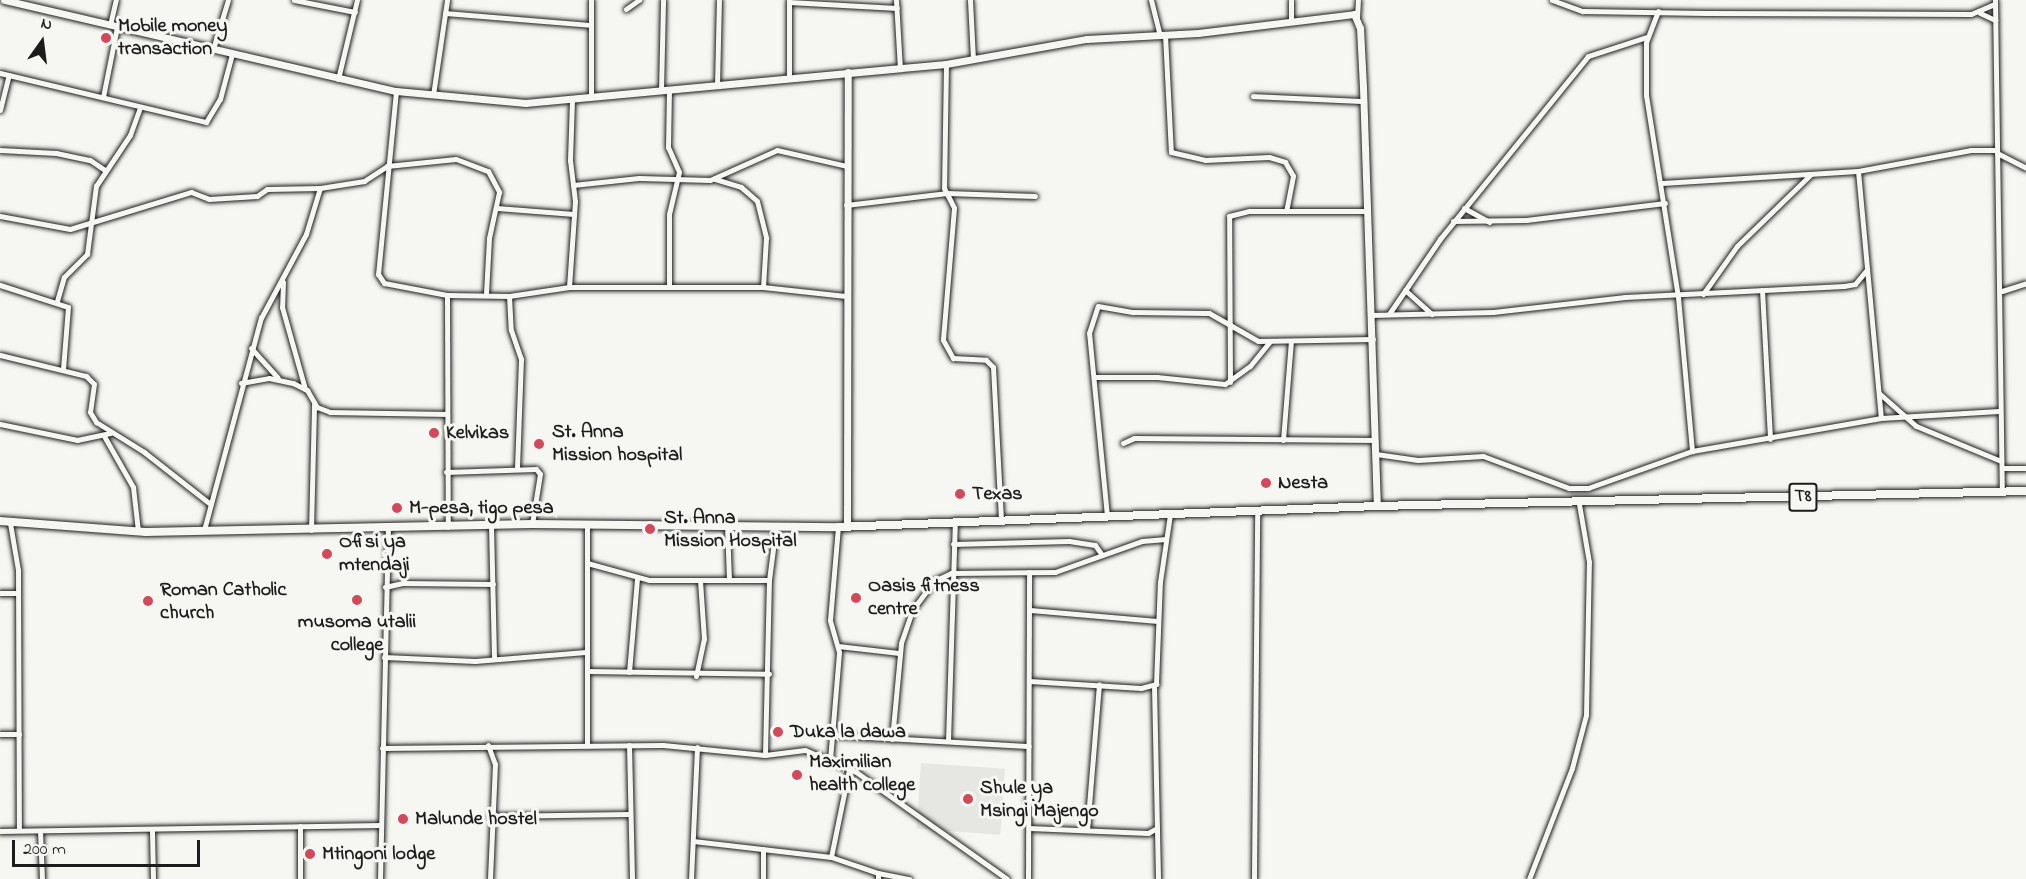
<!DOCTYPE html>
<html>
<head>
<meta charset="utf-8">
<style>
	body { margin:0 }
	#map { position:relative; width:2026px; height:879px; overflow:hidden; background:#f6f6f2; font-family:"Indie Flower",sans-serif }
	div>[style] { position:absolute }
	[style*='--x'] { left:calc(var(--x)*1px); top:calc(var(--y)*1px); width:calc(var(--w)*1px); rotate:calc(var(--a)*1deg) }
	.built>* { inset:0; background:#e6e6e2; transform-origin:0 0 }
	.roads { filter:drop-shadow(0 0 2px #1c1c1c) drop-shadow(0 0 2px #1c1c1c) }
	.minor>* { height:5px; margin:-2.5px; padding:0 2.5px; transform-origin:2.5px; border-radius:2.5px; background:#f6f6f2 }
	.tertiary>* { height:7px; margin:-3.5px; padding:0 3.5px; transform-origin:3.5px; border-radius:3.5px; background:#f6f6f2 }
	.trunk>* { height:8px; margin:-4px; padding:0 4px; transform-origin:4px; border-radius:4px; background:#f6f6f2 }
	.dots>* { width:16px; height:16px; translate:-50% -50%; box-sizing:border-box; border:3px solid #f6f6f2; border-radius:50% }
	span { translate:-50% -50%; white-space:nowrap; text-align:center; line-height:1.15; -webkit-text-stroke:6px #f6f6f2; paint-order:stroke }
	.shield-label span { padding:2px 4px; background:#f6f6f2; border:2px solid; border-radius:4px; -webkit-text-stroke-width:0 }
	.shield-label { font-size:18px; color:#1c1c1c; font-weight:700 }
	.poi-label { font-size:20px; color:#1c1c1c; font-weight:700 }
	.left { translate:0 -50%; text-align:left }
	.north { position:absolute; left:12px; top:12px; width:60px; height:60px; -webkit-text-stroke:4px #f6f6f2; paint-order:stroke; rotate:14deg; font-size:16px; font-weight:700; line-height:24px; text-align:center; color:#1c1c1c }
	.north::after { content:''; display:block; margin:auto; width:21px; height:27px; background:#1c1c1c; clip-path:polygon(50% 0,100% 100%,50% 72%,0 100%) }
	.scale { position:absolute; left:12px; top:840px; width:188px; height:27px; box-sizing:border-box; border:3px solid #1c1c1c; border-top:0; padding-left:8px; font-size:18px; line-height:21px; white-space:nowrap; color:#1c1c1c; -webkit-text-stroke:4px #f6f6f2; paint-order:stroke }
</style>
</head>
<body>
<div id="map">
	<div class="built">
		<i style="left:921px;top:763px;width:84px;height:66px;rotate:4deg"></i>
	</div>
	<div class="roads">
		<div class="minor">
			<i style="--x:294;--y:0;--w:62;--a:11.1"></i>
			<i style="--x:789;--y:0;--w:77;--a:90"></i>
			<i style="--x:896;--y:0;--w:69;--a:86.7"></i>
			<i style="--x:970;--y:0;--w:60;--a:87.1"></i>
			<i style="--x:1151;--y:0;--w:36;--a:76"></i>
			<i style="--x:1291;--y:0;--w:20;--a:90"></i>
			<i style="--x:1552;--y:0;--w:33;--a:20"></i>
			<i style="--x:1583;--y:11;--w:123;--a:0.9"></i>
			<i style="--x:1706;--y:13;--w:265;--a:0.2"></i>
			<i style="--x:1971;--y:14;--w:26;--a:-23"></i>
			<i style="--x:1995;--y:0;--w:492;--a:89.2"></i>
			<i style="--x:789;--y:2;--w:108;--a:3.2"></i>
			<i style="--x:626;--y:9;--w:16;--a:-35"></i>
			<i style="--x:1658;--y:11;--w:34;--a:111"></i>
			<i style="--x:1646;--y:43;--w:52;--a:90"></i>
			<i style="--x:1646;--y:95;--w:205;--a:81"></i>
			<i style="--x:1678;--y:297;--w:155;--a:84.8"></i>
			<i style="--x:445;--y:13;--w:145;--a:4.7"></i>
			<i style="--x:1980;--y:13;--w:17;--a:25"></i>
			<i style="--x:1357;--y:18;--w:18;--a:-87"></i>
			<i style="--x:110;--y:25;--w:26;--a:-77"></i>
			<i style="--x:1165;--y:35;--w:117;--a:87.1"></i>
			<i style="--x:1171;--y:152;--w:35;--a:13"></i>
			<i style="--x:1205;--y:160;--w:64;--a:-2.7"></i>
			<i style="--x:1269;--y:157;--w:17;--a:17"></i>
			<i style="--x:1285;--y:162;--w:16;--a:60"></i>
			<i style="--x:1293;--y:176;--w:36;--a:101"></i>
			<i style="--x:213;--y:49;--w:51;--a:-73"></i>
			<i style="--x:946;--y:64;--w:124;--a:90.9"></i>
			<i style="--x:944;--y:188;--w:22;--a:63"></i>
			<i style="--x:954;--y:208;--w:132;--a:94.8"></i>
			<i style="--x:943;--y:340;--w:21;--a:61"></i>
			<i style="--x:953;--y:358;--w:33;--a:3"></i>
			<i style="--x:986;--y:360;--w:10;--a:45"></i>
			<i style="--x:993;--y:367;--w:152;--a:87"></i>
			<i style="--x:0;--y:73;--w:212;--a:13.4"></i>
			<i style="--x:206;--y:122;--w:27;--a:-59"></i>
			<i style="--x:220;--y:99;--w:47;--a:-75.1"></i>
			<i style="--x:338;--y:79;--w:81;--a:-76.5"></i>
			<i style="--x:717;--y:86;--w:86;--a:-88.7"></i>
			<i style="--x:669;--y:90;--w:57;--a:91"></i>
			<i style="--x:668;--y:147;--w:27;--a:66"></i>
			<i style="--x:679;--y:172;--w:43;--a:103.4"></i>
			<i style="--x:669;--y:214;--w:73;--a:90"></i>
			<i style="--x:396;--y:91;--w:184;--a:95.6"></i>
			<i style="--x:378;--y:274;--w:11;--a:56"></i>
			<i style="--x:384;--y:283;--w:64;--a:10.8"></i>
			<i style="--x:447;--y:295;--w:62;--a:0.9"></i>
			<i style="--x:509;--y:296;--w:61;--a:-8.5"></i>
			<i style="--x:569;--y:287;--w:194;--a:0"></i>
			<i style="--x:763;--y:287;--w:83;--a:6.2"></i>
			<i style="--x:661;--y:91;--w:91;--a:-88.7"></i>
			<i style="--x:433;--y:95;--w:96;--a:-81.6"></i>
			<i style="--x:1253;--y:96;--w:111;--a:2.6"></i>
			<i style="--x:103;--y:97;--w:71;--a:-78.7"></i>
			<i style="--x:591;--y:97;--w:97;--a:-90"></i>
			<i style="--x:0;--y:110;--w:36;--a:-76"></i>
			<i style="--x:0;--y:150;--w:56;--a:3.1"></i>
			<i style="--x:56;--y:153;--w:35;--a:12"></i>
			<i style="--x:90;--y:160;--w:18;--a:34"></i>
			<i style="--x:1997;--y:153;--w:33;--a:27"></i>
			<i style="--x:1858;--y:171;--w:248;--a:84.7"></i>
			<i style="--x:715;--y:179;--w:27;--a:17"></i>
			<i style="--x:741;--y:187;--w:21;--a:41"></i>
			<i style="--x:757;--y:201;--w:38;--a:76"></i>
			<i style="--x:766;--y:238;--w:49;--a:93.5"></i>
			<i style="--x:1662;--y:183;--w:196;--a:-3.5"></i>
			<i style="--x:1858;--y:171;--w:115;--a:-10.5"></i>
			<i style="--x:1971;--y:150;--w:25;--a:0"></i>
			<i style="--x:573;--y:185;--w:66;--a:-6.1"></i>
			<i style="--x:639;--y:178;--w:71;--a:1.6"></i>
			<i style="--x:710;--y:180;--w:73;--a:-24.1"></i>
			<i style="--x:777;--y:150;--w:72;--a:12.9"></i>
			<i style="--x:846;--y:205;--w:102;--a:-6.8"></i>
			<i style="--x:947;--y:193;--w:88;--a:2"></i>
			<i style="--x:497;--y:208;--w:77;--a:4.5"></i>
			<i style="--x:1464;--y:208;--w:29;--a:29"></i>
			<i style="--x:0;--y:216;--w:71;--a:10.5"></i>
			<i style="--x:70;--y:229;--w:127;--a:-17"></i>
			<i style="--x:191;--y:192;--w:19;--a:21"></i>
			<i style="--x:209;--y:199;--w:48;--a:-3.6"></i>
			<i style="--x:257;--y:196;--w:12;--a:-35"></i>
			<i style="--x:267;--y:189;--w:53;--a:-1.1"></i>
			<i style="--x:1453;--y:221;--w:73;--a:-0.8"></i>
			<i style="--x:1526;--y:220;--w:140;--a:-7"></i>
			<i style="--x:283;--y:282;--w:25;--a:92"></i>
			<i style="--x:282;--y:307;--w:85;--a:74.3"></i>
			<i style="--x:0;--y:285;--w:71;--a:17.9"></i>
			<i style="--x:68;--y:307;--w:62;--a:94.6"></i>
			<i style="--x:569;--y:287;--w:86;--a:-86"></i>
			<i style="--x:575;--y:201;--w:41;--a:-97"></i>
			<i style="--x:570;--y:160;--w:61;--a:-88.1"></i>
			<i style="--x:1405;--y:290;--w:36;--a:42"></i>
			<i style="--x:1762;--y:290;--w:149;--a:86.9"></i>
			<i style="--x:2002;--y:291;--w:25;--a:-18"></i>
			<i style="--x:1703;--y:294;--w:59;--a:-54.7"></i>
			<i style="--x:1737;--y:246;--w:103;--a:-44.2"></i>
			<i style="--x:447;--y:295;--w:232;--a:89.8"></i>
			<i style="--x:509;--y:296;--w:34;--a:87"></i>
			<i style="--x:511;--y:330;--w:31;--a:71"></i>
			<i style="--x:521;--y:359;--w:109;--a:92.1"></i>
			<i style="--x:57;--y:301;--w:25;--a:-74"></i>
			<i style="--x:64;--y:277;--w:33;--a:-45"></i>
			<i style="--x:87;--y:254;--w:69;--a:-82.5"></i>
			<i style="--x:96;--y:186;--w:61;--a:-56.3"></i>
			<i style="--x:130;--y:135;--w:29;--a:-70"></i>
			<i style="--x:1389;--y:314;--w:91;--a:-55.8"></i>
			<i style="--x:1440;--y:239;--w:235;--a:-51"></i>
			<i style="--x:1588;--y:56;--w:62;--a:-17.9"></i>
			<i style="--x:1371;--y:315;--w:122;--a:-1.4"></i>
			<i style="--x:1493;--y:312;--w:133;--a:-6.5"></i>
			<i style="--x:1625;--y:297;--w:219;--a:-2.9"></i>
			<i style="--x:1844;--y:286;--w:11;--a:-10"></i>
			<i style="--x:1855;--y:284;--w:17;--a:-50"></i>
			<i style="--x:251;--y:348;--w:40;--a:48"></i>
			<i style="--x:0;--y:355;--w:89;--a:13.7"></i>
			<i style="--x:86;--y:376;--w:11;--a:45"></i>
			<i style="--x:94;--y:384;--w:28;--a:98"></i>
			<i style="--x:90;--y:412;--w:12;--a:59"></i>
			<i style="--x:96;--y:422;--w:57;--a:32"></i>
			<i style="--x:144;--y:452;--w:83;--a:38.1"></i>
			<i style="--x:1094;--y:377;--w:63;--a:0"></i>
			<i style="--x:1157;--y:377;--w:68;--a:5.9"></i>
			<i style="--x:1225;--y:384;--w:31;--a:-36"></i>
			<i style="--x:1250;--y:366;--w:32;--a:-51"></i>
			<i style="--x:1230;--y:382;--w:166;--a:-90.3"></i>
			<i style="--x:1229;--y:216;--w:21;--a:-14"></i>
			<i style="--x:1249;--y:211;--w:119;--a:0"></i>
			<i style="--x:241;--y:383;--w:28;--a:-10"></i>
			<i style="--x:269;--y:378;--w:25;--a:12"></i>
			<i style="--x:293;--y:383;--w:16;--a:27"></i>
			<i style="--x:307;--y:390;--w:20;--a:60"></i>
			<i style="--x:317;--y:407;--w:14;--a:21"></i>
			<i style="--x:330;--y:412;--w:116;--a:1"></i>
			<i style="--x:1880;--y:394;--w:48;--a:41.6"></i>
			<i style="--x:1916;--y:426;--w:92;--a:22.4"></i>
			<i style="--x:0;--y:424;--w:79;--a:11.7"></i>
			<i style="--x:77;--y:440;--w:34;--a:-12"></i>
			<i style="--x:104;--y:436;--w:59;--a:60.4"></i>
			<i style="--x:133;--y:487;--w:44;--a:83.5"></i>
			<i style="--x:1283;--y:440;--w:99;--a:-85.4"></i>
			<i style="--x:1123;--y:443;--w:12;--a:-24"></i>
			<i style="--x:1134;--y:438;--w:241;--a:0.5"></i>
			<i style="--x:1376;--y:454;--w:42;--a:8.1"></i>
			<i style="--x:1418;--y:460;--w:65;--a:-3.5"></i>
			<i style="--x:1483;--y:456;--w:92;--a:20.4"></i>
			<i style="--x:1569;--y:488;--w:19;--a:0"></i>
			<i style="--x:1588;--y:488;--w:110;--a:-19.6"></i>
			<i style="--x:1692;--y:451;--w:192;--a:-9.9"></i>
			<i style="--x:1881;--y:418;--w:118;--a:-3.4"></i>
			<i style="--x:2003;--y:468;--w:23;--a:0"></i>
			<i style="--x:446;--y:472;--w:90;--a:-1.9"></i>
			<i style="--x:536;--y:469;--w:6;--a:51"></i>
			<i style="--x:540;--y:474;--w:51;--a:99.1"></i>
			<i style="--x:1107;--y:516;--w:184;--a:-95.6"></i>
			<i style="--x:1089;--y:333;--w:28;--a:-72"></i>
			<i style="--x:1098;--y:306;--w:36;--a:10"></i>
			<i style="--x:1133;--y:312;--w:76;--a:0.8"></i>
			<i style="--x:1209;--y:313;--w:56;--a:29.7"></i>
			<i style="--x:1258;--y:341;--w:115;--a:-1"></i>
			<i style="--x:10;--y:523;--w:48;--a:80.3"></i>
			<i style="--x:18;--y:570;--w:260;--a:89.8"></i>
			<i style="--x:491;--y:525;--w:134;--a:88.7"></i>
			<i style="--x:727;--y:525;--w:54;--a:87.9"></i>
			<i style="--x:587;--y:526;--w:219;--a:90"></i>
			<i style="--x:204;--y:530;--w:220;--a:-75"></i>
			<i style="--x:261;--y:318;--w:95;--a:-61.8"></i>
			<i style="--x:306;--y:234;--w:48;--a:-73.1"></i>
			<i style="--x:320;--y:188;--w:45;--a:-9"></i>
			<i style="--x:364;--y:181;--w:27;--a:-33"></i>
			<i style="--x:387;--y:166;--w:69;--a:-5.8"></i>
			<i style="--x:456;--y:159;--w:34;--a:21"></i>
			<i style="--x:488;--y:171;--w:24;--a:62"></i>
			<i style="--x:499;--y:192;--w:47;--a:102.3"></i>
			<i style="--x:489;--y:238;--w:56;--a:93.1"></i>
			<i style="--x:311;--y:530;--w:126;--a:-88.6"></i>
			<i style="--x:953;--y:544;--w:116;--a:-1.5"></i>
			<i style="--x:1069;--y:541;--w:26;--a:9"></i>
			<i style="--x:1095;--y:545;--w:12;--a:55"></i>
			<i style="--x:587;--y:563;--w:64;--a:15.3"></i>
			<i style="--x:649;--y:580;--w:120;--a:0"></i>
			<i style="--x:385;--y:587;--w:18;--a:-13"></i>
			<i style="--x:403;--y:583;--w:90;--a:0.6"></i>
			<i style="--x:0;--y:593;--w:18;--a:0"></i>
			<i style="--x:1030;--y:610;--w:128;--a:4.9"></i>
			<i style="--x:838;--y:646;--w:61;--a:6.5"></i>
			<i style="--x:384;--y:657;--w:91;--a:2.5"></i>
			<i style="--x:475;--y:661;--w:111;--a:-4.6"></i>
			<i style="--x:587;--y:671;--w:182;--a:0.9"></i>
			<i style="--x:629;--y:672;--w:94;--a:-85.1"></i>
			<i style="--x:696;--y:676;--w:38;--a:-78"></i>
			<i style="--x:704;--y:639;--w:58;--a:-93.9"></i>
			<i style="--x:1029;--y:681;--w:112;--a:3.6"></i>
			<i style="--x:1141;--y:688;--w:16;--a:-15"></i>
			<i style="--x:1156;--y:684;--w:102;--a:-87.8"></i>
			<i style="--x:1160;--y:582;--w:69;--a:-81.6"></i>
			<i style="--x:1154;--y:686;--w:193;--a:88.8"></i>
			<i style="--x:0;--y:734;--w:19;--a:0"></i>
			<i style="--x:831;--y:735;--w:198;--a:3.2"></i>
			<i style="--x:892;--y:739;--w:96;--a:-84.6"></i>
			<i style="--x:901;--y:643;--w:36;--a:-71"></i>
			<i style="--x:913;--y:609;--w:35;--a:-53"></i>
			<i style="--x:934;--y:581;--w:19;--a:-25"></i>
			<i style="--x:951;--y:573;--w:104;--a:-0.6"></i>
			<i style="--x:1055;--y:572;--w:92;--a:-19.6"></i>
			<i style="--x:1142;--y:541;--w:24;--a:-5"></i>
			<i style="--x:948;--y:741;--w:220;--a:-88.2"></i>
			<i style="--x:488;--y:745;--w:20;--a:70"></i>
			<i style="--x:495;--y:764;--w:115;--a:92.5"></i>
			<i style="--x:629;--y:745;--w:134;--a:88.7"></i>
			<i style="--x:382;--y:748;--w:281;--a:-0.6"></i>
			<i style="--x:663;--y:745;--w:102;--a:5.6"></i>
			<i style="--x:765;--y:755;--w:40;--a:-7.1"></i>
			<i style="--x:805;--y:750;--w:56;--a:23.3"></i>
			<i style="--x:856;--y:772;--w:185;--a:35.3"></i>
			<i style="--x:765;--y:755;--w:175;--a:-88.7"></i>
			<i style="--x:769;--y:580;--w:54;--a:-82.6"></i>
			<i style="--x:830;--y:760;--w:108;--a:-85.2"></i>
			<i style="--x:839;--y:652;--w:33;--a:-106"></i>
			<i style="--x:830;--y:620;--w:93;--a:-85.1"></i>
			<i style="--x:490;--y:816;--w:140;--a:-0.8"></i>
			<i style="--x:1029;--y:828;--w:119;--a:2.4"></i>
			<i style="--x:1148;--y:833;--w:10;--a:-29"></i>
			<i style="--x:1087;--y:830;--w:146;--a:-85.3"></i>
			<i style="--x:0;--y:831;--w:381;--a:-0.9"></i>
			<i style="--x:40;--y:831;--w:48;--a:87.6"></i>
			<i style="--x:152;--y:831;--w:48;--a:88.8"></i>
			<i style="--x:693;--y:841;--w:139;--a:6.6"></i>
			<i style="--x:831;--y:857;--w:50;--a:18.8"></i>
			<i style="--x:878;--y:873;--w:6;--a:90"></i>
			<i style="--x:763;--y:849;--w:30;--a:90"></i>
			<i style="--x:831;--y:857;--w:90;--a:-78.4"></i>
			<i style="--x:878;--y:873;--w:32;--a:11"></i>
			<i style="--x:300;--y:879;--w:53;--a:-90"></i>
			<i style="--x:380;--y:879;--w:348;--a:-88.7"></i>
			<i style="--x:691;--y:879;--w:132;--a:-87.4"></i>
			<i style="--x:1028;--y:879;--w:307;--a:-89.8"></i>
			<i style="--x:1254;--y:879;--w:366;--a:-89.5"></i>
			<i style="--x:1529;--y:879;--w:119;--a:-68.8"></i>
			<i style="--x:1572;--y:768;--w:55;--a:-75.2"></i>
			<i style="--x:1586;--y:715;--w:153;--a:-88.9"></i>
			<i style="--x:1589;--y:562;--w:59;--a:-99.8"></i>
		</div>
		<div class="tertiary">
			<i style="--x:4;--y:0;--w:402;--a:13.1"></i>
			<i style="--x:396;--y:91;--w:130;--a:5.3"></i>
			<i style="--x:525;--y:103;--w:423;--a:-5.3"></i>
			<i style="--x:946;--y:64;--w:143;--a:-10.1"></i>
			<i style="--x:1087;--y:39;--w:111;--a:-3.1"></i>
			<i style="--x:1198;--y:33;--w:157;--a:-6.9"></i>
			<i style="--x:1354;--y:14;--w:15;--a:67"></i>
			<i style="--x:1360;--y:28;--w:59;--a:87.1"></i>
			<i style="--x:1363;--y:87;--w:419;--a:88.1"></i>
			<i style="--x:847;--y:526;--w:454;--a:-89.9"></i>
		</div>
		<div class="trunk">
			<i style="--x:0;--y:521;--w:146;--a:4.3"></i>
			<i style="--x:146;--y:532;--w:386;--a:-1.2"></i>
			<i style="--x:532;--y:524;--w:306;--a:0.6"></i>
			<i style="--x:838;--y:527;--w:539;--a:-2.23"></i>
			<i style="--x:1377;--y:506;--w:649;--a:-1.32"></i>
		</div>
	</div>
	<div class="dots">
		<i style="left:106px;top:38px;background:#d1495b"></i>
		<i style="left:434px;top:433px;background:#d1495b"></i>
		<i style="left:539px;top:444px;background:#d1495b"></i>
		<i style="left:1266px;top:483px;background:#d1495b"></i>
		<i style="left:960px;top:494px;background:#d1495b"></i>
		<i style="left:397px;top:508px;background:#d1495b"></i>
		<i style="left:650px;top:529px;background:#d1495b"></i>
		<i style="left:327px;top:554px;background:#d1495b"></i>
		<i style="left:856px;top:598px;background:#d1495b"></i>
		<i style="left:357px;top:600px;background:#d1495b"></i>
		<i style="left:148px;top:601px;background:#d1495b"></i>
		<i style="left:778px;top:732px;background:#d1495b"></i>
		<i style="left:797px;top:775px;background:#d1495b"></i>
		<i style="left:968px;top:799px;background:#d1495b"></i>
		<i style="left:403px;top:819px;background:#d1495b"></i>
		<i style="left:310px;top:854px;background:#d1495b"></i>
	</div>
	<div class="shield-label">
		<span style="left:1803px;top:497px">T8</span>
	</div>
	<div class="poi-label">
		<span class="left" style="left:118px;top:38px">Mobile money<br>transaction</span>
		<span class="left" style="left:552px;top:444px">St. Anna<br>Mission hospital</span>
		<span class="left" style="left:446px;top:433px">Kelvikas</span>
		<span class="left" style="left:1278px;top:483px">Nesta</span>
		<span class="left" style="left:972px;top:494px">Texas</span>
		<span class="left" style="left:409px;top:508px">M-pesa, tigo pesa</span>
		<span class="left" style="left:664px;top:530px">St. Anna<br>Mission Hospital</span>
		<span class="left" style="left:339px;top:554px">Ofisi ya<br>mtendaji</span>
		<span class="left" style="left:868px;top:598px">Oasis fitness<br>centre</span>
		<span class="left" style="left:160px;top:602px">Roman Catholic<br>church</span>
		<span style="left:357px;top:634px">musoma utalii<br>college</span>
		<span class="left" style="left:790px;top:732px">Duka la dawa</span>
		<span class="left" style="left:809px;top:774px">Maximilian<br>health college</span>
		<span class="left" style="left:980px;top:800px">Shule ya<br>Msingi Majengo</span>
		<span class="left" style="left:415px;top:819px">Malunde hostel</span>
		<span class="left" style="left:322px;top:854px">Mtingoni lodge</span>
	</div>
	<div class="north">N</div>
	<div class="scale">200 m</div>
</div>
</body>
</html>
